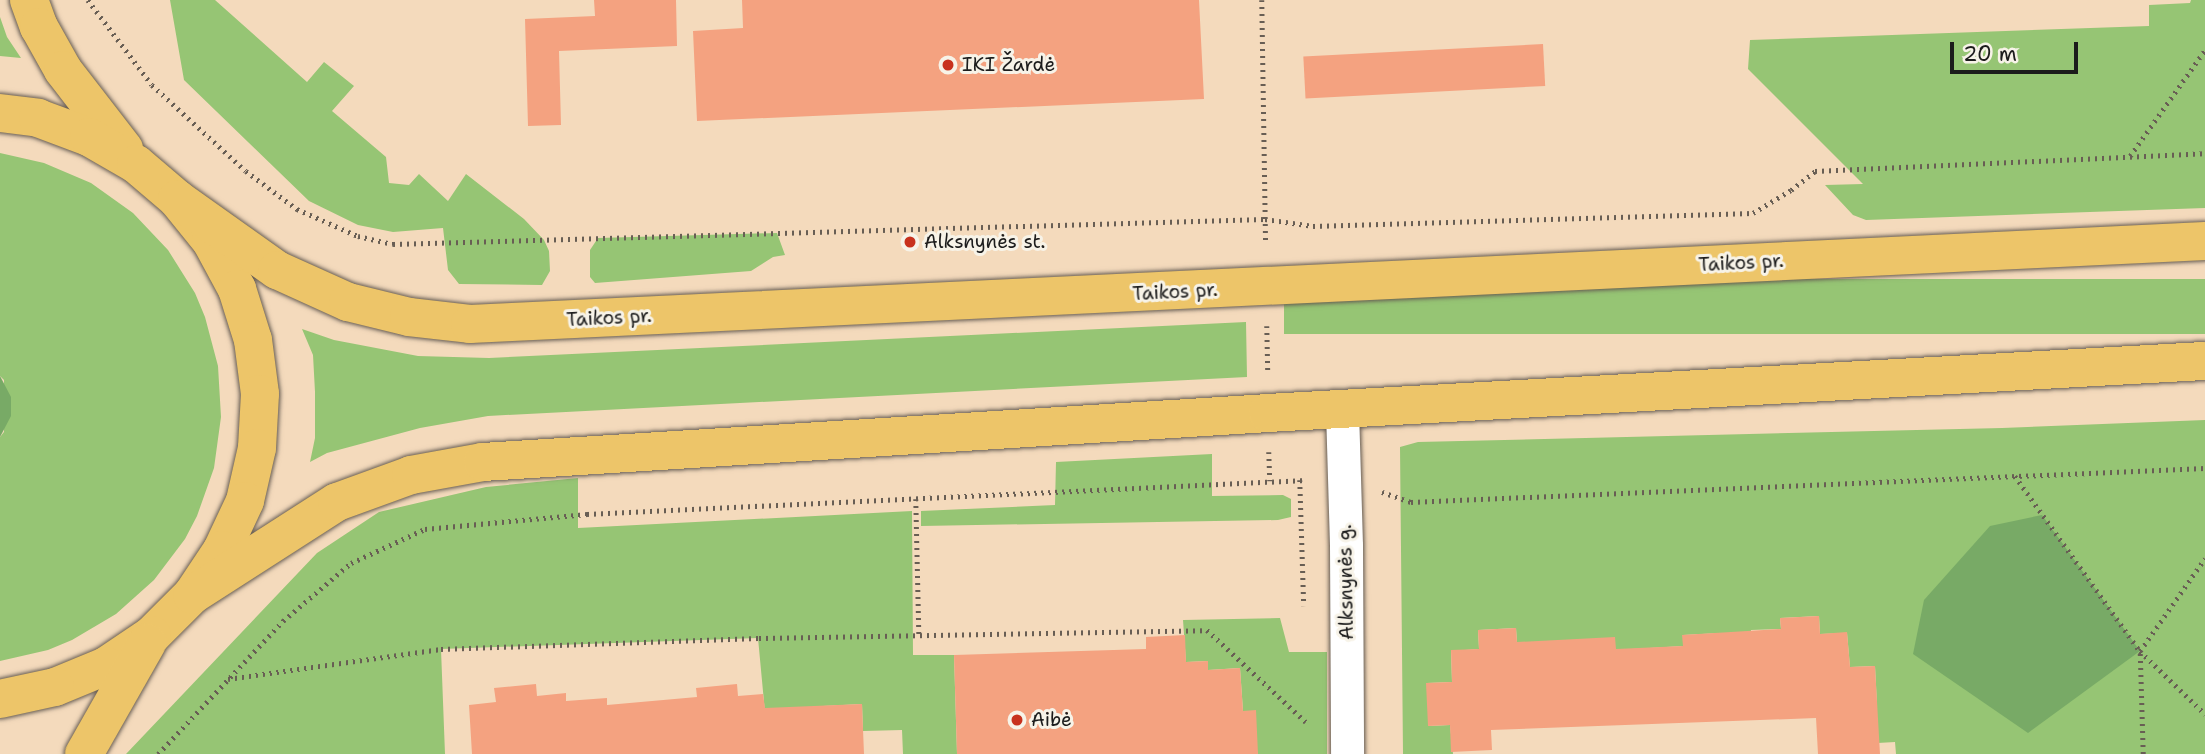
<!DOCTYPE html>
<html>
<head>
<meta charset="utf-8">
<style>
	body { margin:0 }
	#map { position:relative; width:2205px; height:754px; overflow:hidden; background:#f4dabc; font-family:"Shantell Sans",sans-serif }
	div>[style] { position:absolute }
	[style*='--x'] { left:calc(var(--x)*1px); top:calc(var(--y)*1px); width:calc(var(--w)*1px); rotate:calc(var(--a)*1deg) }
	.green>* { inset:0; background:#96c574; transform-origin:0 0 }
	.forest>* { inset:0; background:#78aa66 }
	.building>* { inset:0; background:#f4a280; transform-origin:0 0 }
	.path>* { height:4.5px; margin-top:-2.25px; transform-origin:0; background:repeating-linear-gradient(90deg,#685e54 0 2px,transparent 0 7px) }
	.roads { filter:drop-shadow(0 0 2px #685e54) drop-shadow(0 0 2px #685e54) }
	.minor>* { height:33px; margin:-16.5px; padding:0 16.5px; transform-origin:16.5px; border-radius:16.5px; background:#fff }
	.primary>* { height:38px; margin:-19px; padding:0 19px; transform-origin:19px; border-radius:19px; background:#edc569 }
	.dots>* { width:19px; height:19px; translate:-50% -50%; box-sizing:border-box; border:4px solid #f7f3e8; border-radius:50% }
	span { translate:-50% -50%; white-space:nowrap; text-align:center; line-height:1.15; -webkit-text-stroke:6px #f7f3e8; paint-order:stroke }
	.poi-label { font-size:19px; color:#1c1c1c }
	.left { translate:0 -50%; text-align:left }
	.street-label { font-size:19px; color:#1c1c1c }
	.scale { position:absolute; left:1950px; top:42px; width:128px; height:32px; box-sizing:border-box; border:4px solid #1c1c1c; border-top:0; padding-left:9px; font-size:21px; line-height:24px; white-space:nowrap; color:#1c1c1c; -webkit-text-stroke:5px #f7f3e8; paint-order:stroke }
</style>
</head>
<body>
<div id="map">
	<div class="green">
		<i style="clip-path:polygon(170px 0,215px 0,307px 82px,324px 62px,354px 86px,332px 111px,386px 157px,389px 183px,409px 185px,419px 174px,448px 201px,466px 174px,524px 219px,544px 240px,549px 251px,550px 271px,542px 285px,459px 284px,448px 270px,443px 228px,393px 232px,358px 225px,309px 201px,184px 80px)"></i>
		<i style="clip-path:polygon(2191px 0,2205px 0,2205px 208px,1866px 220px,1853px 215px,1825px 185px,1863px 184px,1748px 69px,1750px 40px,2149px 26px,2149px 5px,2190px 3px)"></i>
		<i style="clip-path:polygon(0 17px,7px 37px,21px 58px,0 56px)"></i>
		<i style="clip-path:polygon(0 153px,44px 163px,91px 183px,133px 213px,168px 250px,195px 293px,205px 317px,218px 366px,221px 417px,214px 468px,197px 516px,185px 539px,154px 580px,116px 614px,72px 640px,48px 650px,0 661px,0 437px,4px 432px,4px 380px,0 376px)"></i>
		<i style="clip-path:polygon(777px 233px,785px 255px,773px 257px,751px 271px,595px 283px,590px 277px,590px 250px,598px 238px)"></i>
		<i style="left:2205px;top:279px;width:55px;height:921px;rotate:90deg"></i>
		<i style="clip-path:polygon(1246px 322px,1247px 377px,488px 416px,420px 428px,327px 453px,310px 462px,315px 438px,315px 392px,313px 355px,302px 329px,334px 340px,418px 356px,489px 358px)"></i>
		<i style="clip-path:polygon(2205px 420px,2205px 754px,1896px 754px,1895px 742px,1860px 744px,1877px 705px,1875px 666px,1850px 667px,1847px 633px,1820px 634px,1819px 616px,1780px 618px,1781px 629px,1751px 630px,1751px 643px,1720px 633px,1683px 635px,1683px 646px,1616px 650px,1517px 642px,1516px 628px,1478px 630px,1479px 649px,1451px 651px,1452px 682px,1427px 683px,1429px 726px,1450px 725px,1453px 754px,1403px 754px,1400px 447px,1418px 442px,2002px 428px)"></i>
		<i style="clip-path:polygon(1212px 454px,1212px 496px,1283px 495px,1291px 499px,1291px 517px,1278px 520px,921px 526px,921px 511px,1055px 505px,1056px 462px)"></i>
		<i style="clip-path:polygon(578px 478px,578px 528px,912px 511px,913px 655px,954px 655px,957px 754px,903px 754px,902px 730px,863px 731px,862px 704px,823px 706px,767px 734px,758px 638px,441px 649px,445px 754px,126px 754px,317px 553px,379px 512px,486px 487px)"></i>
		<i style="clip-path:polygon(1280px 618px,1289px 652px,1327px 652px,1327px 754px,1258px 754px,1243px 711px,1240px 668px,1208px 670px,1208px 661px,1186px 662px,1183px 620px)"></i>
	</div>
	<div class="forest">
		<i style="clip-path:polygon(0 376px,11px 397px,11px 416px,0 437px)"></i>
		<i style="clip-path:polygon(2042px 515px,2140px 651px,2028px 733px,1913px 654px,1924px 600px,1990px 526px)"></i>
	</div>
	<div class="building">
		<i style="clip-path:polygon(594px 0,676px 0,677px 46px,559px 51px,561px 125px,528px 126px,525px 19px,595px 16px)"></i>
		<i style="clip-path:polygon(742px 0,1199px 0,1204px 99px,697px 121px,693px 31px,743px 28px)"></i>
		<i style="left:1543px;top:44px;width:42px;height:240px;rotate:87deg"></i>
		<i style="clip-path:polygon(1819px 616px,1820px 634px,1847px 632px,1850px 667px,1875px 666px,1880px 754px,1818px 754px,1816px 718px,1491px 730px,1492px 750px,1451px 752px,1450px 725px,1428px 726px,1426px 683px,1452px 682px,1451px 650px,1479px 649px,1478px 630px,1516px 628px,1517px 642px,1615px 637px,1616px 649px,1683px 646px,1682px 635px,1781px 629px,1780px 618px)"></i>
		<i style="clip-path:polygon(1185px 635px,1186px 662px,1208px 661px,1208px 670px,1240px 668px,1243px 711px,1256px 710px,1258px 754px,957px 754px,954px 655px,1146px 649px,1146px 637px)"></i>
		<i style="clip-path:polygon(536px 684px,537px 696px,566px 693px,566px 701px,607px 698px,607px 705px,697px 697px,696px 688px,737px 684px,738px 696px,763px 694px,765px 708px,862px 704px,864px 754px,472px 754px,469px 705px,496px 702px,494px 688px)"></i>
	</div>
	<div class="path">
		<i style="--x:88;--y:0;--w:106;--a:53"></i>
		<i style="--x:152;--y:85;--w:127;--a:42.5"></i>
		<i style="--x:246;--y:171;--w:64;--a:36.7"></i>
		<i style="--x:297;--y:209;--w:67;--a:23.9"></i>
		<i style="--x:358;--y:236;--w:36;--a:13"></i>
		<i style="--x:393;--y:244;--w:872;--a:-1.64"></i>
		<i style="--x:1265;--y:219;--w:49;--a:8.3"></i>
		<i style="--x:1313;--y:226;--w:440;--a:-1.7"></i>
		<i style="--x:1753;--y:213;--w:44;--a:-31.2"></i>
		<i style="--x:1791;--y:190;--w:31;--a:-38"></i>
		<i style="--x:1815;--y:171;--w:390;--a:-2.6"></i>
		<i style="--x:1262;--y:0;--w:244;--a:89.1"></i>
		<i style="--x:2130;--y:156;--w:130;--a:-54.7"></i>
		<i style="--x:1267;--y:326;--w:48;--a:88.8"></i>
		<i style="--x:1269;--y:452;--w:29;--a:88"></i>
		<i style="--x:2015;--y:476;--w:215;--a:54.5"></i>
		<i style="--x:2140;--y:651;--w:91;--a:44.1"></i>
		<i style="--x:1300;--y:480;--w:126;--a:88.2"></i>
		<i style="--x:1382;--y:492;--w:31;--a:19"></i>
		<i style="--x:1411;--y:502;--w:795;--a:-2.45"></i>
		<i style="--x:916;--y:499;--w:136;--a:88.7"></i>
		<i style="--x:228;--y:679;--w:215;--a:-8"></i>
		<i style="--x:441;--y:649;--w:318;--a:-2"></i>
		<i style="--x:759;--y:638;--w:448;--a:-1"></i>
		<i style="--x:1207;--y:630;--w:135;--a:42.9"></i>
		<i style="--x:158;--y:754;--w:183;--a:-46.8"></i>
		<i style="--x:283;--y:621;--w:89;--a:-40.5"></i>
		<i style="--x:351;--y:563;--w:81;--a:-24.7"></i>
		<i style="--x:425;--y:529;--w:163;--a:-5.3"></i>
		<i style="--x:587;--y:514;--w:720;--a:-2.71"></i>
		<i style="--x:2143;--y:754;--w:103;--a:-91.7"></i>
		<i style="--x:2140;--y:651;--w:113;--a:-55"></i>
	</div>
	<div class="roads">
		<div class="minor">
			<i style="--x:1342;--y:410;--w:136;--a:88.3"></i>
			<i style="--x:1346;--y:546;--w:208;--a:89.7"></i>
		</div>
		<div class="primary">
			<i style="--x:29;--y:0;--w:29;--a:70"></i>
			<i style="--x:39;--y:27;--w:49;--a:60.8"></i>
			<i style="--x:63;--y:70;--w:100;--a:52.3"></i>
			<i style="--x:0;--y:113;--w:38;--a:7"></i>
			<i style="--x:38;--y:118;--w:54;--a:20.4"></i>
			<i style="--x:89;--y:137;--w:54;--a:29.9"></i>
			<i style="--x:136;--y:164;--w:54;--a:40.5"></i>
			<i style="--x:177;--y:199;--w:54;--a:51"></i>
			<i style="--x:211;--y:241;--w:55;--a:61.6"></i>
			<i style="--x:237;--y:289;--w:53;--a:72.6"></i>
			<i style="--x:253;--y:340;--w:54;--a:82.6"></i>
			<i style="--x:260;--y:394;--w:54;--a:93.2"></i>
			<i style="--x:257;--y:448;--w:54;--a:102.8"></i>
			<i style="--x:245;--y:501;--w:54;--a:115.1"></i>
			<i style="--x:222;--y:550;--w:54;--a:123.7"></i>
			<i style="--x:192;--y:595;--w:57;--a:135"></i>
			<i style="--x:152;--y:635;--w:55;--a:146"></i>
			<i style="--x:106;--y:666;--w:55;--a:157.6"></i>
			<i style="--x:55;--y:687;--w:56;--a:167.7"></i>
			<i style="--x:177;--y:199;--w:123;--a:35.4"></i>
			<i style="--x:277;--y:270;--w:78;--a:24.3"></i>
			<i style="--x:348;--y:302;--w:63;--a:13.8"></i>
			<i style="--x:409;--y:317;--w:61;--a:6.5"></i>
			<i style="--x:470;--y:324;--w:1737;--a:-2.74"></i>
			<i style="--x:192;--y:595;--w:172;--a:-32.7"></i>
			<i style="--x:337;--y:502;--w:79;--a:-20"></i>
			<i style="--x:411;--y:475;--w:73;--a:-10.2"></i>
			<i style="--x:483;--y:462;--w:787;--a:-3.57"></i>
			<i style="--x:1268;--y:413;--w:938;--a:-3.18"></i>
			<i style="--x:84;--y:754;--w:128;--a:-60.4"></i>
		</div>
	</div>
	<div class="dots">
		<i style="left:948px;top:65px;background:#c8321e"></i>
		<i style="left:910px;top:242px;background:#c8321e"></i>
		<i style="left:1017px;top:720px;background:#c8321e"></i>
	</div>
	<div class="poi-label">
		<span class="left" style="left:962px;top:65px">IKI Žardė</span>
		<span class="left" style="left:924px;top:242px">Alksnynės st.</span>
		<span class="left" style="left:1031px;top:720px">Aibė</span>
	</div>
	<div class="street-label">
		<span style="left:1741px;top:263px;rotate:-3deg">Taikos pr.</span>
		<span style="left:1175px;top:292px;rotate:-3deg">Taikos pr.</span>
		<span style="left:609px;top:318px;rotate:-3deg">Taikos pr.</span>
		<span style="left:1346px;top:582px;rotate:-91deg">Alksnynės g.</span>
	</div>
	<div class="scale">20 m</div>
</div>
</body>
</html>
